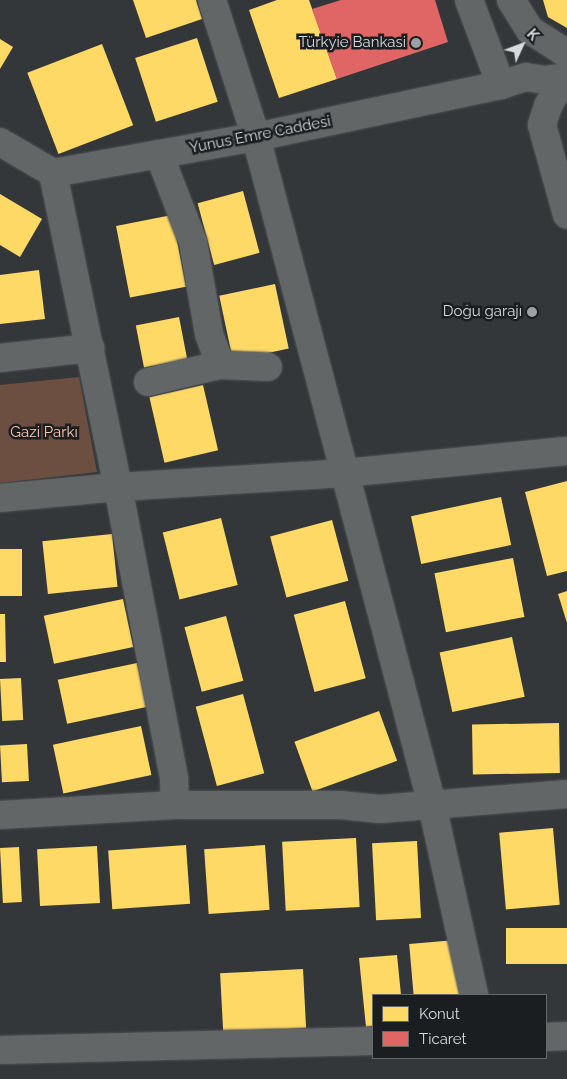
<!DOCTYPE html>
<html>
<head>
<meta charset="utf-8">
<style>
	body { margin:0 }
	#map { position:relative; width:567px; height:1079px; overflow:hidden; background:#333739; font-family:Raleway,sans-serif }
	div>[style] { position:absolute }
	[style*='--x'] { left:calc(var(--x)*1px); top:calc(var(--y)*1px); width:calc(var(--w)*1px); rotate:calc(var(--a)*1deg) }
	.green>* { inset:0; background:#6d4f41 }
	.homes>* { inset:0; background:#ffd966; transform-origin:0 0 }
	.shops>* { inset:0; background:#e06666 }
	.roads { filter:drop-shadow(0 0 1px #505356) drop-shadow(0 0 1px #505356) }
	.minor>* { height:28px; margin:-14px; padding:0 14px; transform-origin:14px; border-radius:14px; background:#636667 }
	.dots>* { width:14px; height:14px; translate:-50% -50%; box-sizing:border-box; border:2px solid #1b1e20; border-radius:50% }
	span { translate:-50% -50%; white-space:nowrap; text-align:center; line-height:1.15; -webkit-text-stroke:5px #1b1e20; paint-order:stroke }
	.poi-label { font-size:15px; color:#d6dadd }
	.right { translate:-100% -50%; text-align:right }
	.street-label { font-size:15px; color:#d6dadd }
	.park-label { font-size:15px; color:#fdc6ab }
	.legend { position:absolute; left:372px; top:994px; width:175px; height:65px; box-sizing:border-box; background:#1b1e20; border:1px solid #66696c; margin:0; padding:6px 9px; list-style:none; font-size:15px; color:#d6dadd }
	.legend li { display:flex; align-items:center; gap:10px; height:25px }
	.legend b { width:25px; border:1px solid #66696c }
	.north { position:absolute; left:497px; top:20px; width:50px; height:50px; -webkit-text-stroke:4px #1b1e20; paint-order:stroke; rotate:47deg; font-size:14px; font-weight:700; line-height:20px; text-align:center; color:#d6dadd }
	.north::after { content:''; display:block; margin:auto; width:18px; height:22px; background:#d6dadd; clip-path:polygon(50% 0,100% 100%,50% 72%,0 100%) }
</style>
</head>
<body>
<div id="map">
	<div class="green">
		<i style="clip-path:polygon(79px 377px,97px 472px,0 483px,0 385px)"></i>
	</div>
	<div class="homes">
		<i style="clip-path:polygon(133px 0,196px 0,202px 19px,146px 38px)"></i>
		<i style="clip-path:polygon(277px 0,309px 0,337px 79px,279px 98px,249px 10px)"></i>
		<i style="clip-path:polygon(543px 0,567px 0,567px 28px,548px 17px)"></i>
		<i style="left:197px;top:38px;width:67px;height:65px;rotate:72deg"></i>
		<i style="clip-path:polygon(0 39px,13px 47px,0 69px)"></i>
		<i style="left:102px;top:44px;width:87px;height:80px;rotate:69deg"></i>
		<i style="left:243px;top:191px;width:64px;height:47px;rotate:75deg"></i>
		<i style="clip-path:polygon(0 194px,42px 219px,20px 257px,0 245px)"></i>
		<i style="left:172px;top:215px;width:73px;height:57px;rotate:79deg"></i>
		<i style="clip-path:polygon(39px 270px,45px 319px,0 324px,0 275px)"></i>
		<i style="left:275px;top:284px;width:66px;height:57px;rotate:78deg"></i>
		<i style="left:179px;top:317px;width:43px;height:44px;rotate:79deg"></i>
		<i style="left:203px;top:385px;width:67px;height:55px;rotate:77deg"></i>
		<i style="clip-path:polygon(567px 481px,567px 571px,547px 576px,525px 492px)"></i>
		<i style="left:501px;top:497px;width:49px;height:92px;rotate:78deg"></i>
		<i style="left:221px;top:518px;width:69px;height:60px;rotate:76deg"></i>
		<i style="left:332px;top:520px;width:63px;height:64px;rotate:75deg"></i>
		<i style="left:112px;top:534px;width:53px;height:70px;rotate:84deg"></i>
		<i style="left:0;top:549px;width:22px;height:47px"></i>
		<i style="left:513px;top:558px;width:60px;height:80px;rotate:79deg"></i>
		<i style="clip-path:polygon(567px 591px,567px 623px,558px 594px)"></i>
		<i style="left:123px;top:599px;width:49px;height:81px;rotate:78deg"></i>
		<i style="left:345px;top:601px;width:80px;height:53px;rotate:75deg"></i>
		<i style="clip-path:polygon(0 614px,5px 614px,6px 662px,0 662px)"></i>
		<i style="left:226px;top:616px;width:67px;height:43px;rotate:75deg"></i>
		<i style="left:512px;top:637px;width:61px;height:74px;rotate:78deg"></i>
		<i style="left:137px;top:663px;width:45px;height:81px;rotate:78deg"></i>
		<i style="left:21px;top:678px;width:42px;height:21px;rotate:87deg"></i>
		<i style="left:243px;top:694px;width:82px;height:49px;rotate:75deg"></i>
		<i style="left:379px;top:711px;width:53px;height:90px;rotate:70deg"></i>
		<i style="left:559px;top:723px;width:50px;height:87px;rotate:89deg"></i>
		<i style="left:141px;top:726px;width:50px;height:90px;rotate:78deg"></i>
		<i style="left:27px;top:744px;width:37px;height:27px;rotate:87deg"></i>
		<i style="left:553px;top:828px;width:77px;height:54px;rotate:85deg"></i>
		<i style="left:356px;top:838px;width:69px;height:74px;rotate:87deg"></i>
		<i style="left:417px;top:841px;width:77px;height:45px;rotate:87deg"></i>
		<i style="left:186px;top:845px;width:59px;height:78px;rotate:86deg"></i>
		<i style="left:265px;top:845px;width:65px;height:61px;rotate:86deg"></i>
		<i style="left:97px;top:846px;width:57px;height:60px;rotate:87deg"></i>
		<i style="left:19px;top:847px;width:55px;height:19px;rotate:87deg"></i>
		<i style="left:506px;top:928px;width:61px;height:36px"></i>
		<i style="left:456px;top:940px;width:55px;height:47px;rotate:85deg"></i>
		<i style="clip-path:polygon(397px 955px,401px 995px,373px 995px,373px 1026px,366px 1027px,359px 958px)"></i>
		<i style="left:303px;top:969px;width:59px;height:83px;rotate:87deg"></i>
	</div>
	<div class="shops">
		<i style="clip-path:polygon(341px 0,435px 0,448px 42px,337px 79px,312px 9px)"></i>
	</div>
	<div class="roads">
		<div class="minor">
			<i style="--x:212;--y:0;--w:144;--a:72.2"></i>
			<i style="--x:256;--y:137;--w:348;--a:75.2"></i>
			<i style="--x:345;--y:473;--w:223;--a:-5.7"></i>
			<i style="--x:469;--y:0;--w:91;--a:69.4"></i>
			<i style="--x:511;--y:0;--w:36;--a:58"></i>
			<i style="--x:530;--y:30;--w:43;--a:32.6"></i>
			<i style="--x:564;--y:78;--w:32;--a:120"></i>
			<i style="--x:548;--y:106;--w:20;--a:108"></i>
			<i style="--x:542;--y:125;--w:93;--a:74.5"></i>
			<i style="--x:0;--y:142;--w:61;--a:30.3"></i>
			<i style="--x:53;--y:173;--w:206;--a:-10.1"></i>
			<i style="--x:256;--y:137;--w:250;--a:-12"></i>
			<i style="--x:501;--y:85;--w:26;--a:-18"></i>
			<i style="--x:526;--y:77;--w:19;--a:9"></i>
			<i style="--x:545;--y:80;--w:22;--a:-8"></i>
			<i style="--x:159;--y:154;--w:94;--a:68.9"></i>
			<i style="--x:193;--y:242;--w:93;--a:80.1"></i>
			<i style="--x:209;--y:334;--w:33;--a:70"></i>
			<i style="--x:220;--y:365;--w:48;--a:2.4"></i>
			<i style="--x:53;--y:173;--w:321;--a:78.3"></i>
			<i style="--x:118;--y:487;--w:297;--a:79.1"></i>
			<i style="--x:174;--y:779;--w:26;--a:88"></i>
			<i style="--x:175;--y:805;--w:165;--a:0"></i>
			<i style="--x:340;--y:805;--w:40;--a:5.7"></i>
			<i style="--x:380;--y:809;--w:188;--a:-4.6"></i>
			<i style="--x:0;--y:358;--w:91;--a:-6.3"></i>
			<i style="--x:148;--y:382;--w:74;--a:-13.3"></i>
			<i style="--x:0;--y:498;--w:119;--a:-5.3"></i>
			<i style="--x:118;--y:487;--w:227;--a:-3.5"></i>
			<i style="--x:345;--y:473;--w:343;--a:75.3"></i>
			<i style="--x:432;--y:805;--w:195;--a:77.5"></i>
			<i style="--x:0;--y:815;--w:175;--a:-3.3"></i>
			<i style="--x:546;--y:1037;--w:21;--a:-3"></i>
			<i style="--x:0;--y:1050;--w:373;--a:-1.4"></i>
		</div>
	</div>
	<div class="dots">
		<i style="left:416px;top:43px;background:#9da1a4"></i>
		<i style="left:532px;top:312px;background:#9da1a4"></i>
	</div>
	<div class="poi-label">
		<span class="right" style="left:406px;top:43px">Türkyie Bankasi</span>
		<span class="right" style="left:522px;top:312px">Doğu garajı</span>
	</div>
	<div class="street-label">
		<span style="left:260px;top:135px;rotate:-11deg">Yunus Emre Caddesi</span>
	</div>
	<div class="park-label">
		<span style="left:44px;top:433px">Gazi Parkı</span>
	</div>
	<ul class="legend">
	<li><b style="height:14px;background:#ffd966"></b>Konut</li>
	<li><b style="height:14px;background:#e06666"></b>Ticaret</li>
	</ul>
	<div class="north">K</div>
</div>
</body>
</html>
